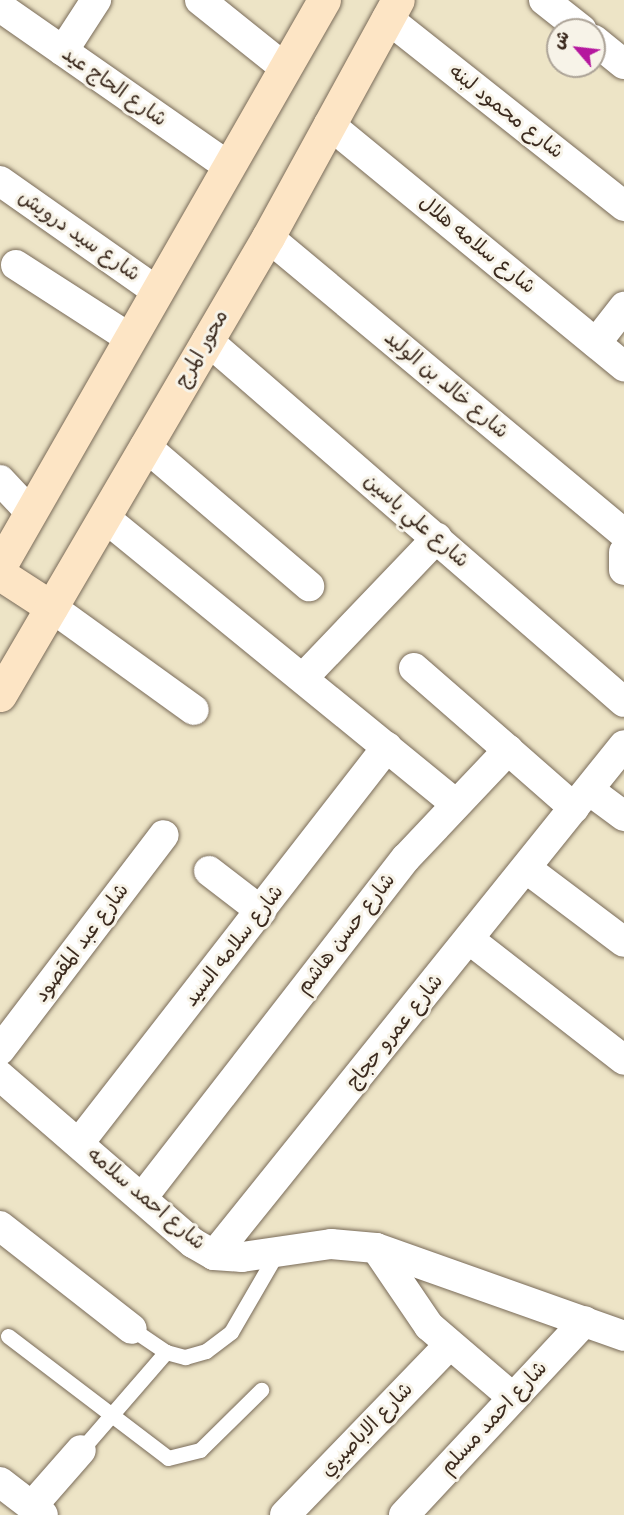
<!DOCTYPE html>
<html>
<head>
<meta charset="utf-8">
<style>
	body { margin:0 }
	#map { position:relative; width:624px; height:1515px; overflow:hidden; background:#ede4c6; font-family:"Balsamiq Sans","Playpen Sans Arabic",sans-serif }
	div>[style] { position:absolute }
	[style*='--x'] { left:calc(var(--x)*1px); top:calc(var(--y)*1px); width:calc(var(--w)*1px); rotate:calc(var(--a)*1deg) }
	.roads { filter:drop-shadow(0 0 2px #796b59) drop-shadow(0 0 2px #796b59) }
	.service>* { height:15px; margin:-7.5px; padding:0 7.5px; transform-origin:7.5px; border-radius:7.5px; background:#fff }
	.minor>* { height:30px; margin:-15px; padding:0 15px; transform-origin:15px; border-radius:15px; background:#fff }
	.secondary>* { height:33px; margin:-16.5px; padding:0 16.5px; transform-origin:16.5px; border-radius:16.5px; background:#fde5c5 }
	span { translate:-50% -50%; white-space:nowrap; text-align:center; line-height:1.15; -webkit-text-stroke:6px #f7f3e8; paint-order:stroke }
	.street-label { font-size:20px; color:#3b2a1e }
	.north { position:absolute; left:546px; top:18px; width:60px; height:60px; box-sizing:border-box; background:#f7f3e8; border:2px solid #aca397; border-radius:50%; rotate:298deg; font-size:16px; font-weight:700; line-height:24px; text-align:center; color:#3b2a1e }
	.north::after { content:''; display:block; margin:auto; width:21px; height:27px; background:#b5179e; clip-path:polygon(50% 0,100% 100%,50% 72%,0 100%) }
</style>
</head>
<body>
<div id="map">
	<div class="roads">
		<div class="service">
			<i style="--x:132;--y:1329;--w:41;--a:34.1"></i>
			<i style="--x:166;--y:1352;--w:20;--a:15"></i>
			<i style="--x:185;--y:1357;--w:22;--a:-16"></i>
			<i style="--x:206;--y:1351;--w:31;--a:-37"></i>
			<i style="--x:231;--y:1332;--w:94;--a:-59.9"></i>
			<i style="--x:8;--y:1336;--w:201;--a:37.3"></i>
			<i style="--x:168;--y:1458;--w:33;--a:-14"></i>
			<i style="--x:200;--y:1450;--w:86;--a:-44.5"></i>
			<i style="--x:81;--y:1450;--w:130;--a:-49.1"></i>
		</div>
		<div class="minor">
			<i style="--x:200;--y:0;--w:109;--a:38.7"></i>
			<i style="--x:544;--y:0;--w:48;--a:38.3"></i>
			<i style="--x:0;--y:7;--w:279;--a:34.9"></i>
			<i style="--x:387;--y:18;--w:303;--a:38.4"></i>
			<i style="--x:594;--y:40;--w:38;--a:39"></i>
			<i style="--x:63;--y:51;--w:61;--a:-57.1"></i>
			<i style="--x:329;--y:124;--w:382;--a:39.4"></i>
			<i style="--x:0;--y:181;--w:193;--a:35.1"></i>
			<i style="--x:268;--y:237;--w:464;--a:39.8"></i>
			<i style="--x:16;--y:265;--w:137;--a:32.8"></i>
			<i style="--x:207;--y:340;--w:552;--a:40.96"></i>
			<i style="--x:596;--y:343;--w:46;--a:-52.1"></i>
			<i style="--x:145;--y:446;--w:216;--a:40.5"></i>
			<i style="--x:0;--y:480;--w:45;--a:46.8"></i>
			<i style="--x:104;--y:517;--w:453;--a:39.2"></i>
			<i style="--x:624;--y:552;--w:18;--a:90"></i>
			<i style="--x:51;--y:607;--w:176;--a:35.8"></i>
			<i style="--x:414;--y:668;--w:125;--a:41.1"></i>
			<i style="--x:303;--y:678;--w:194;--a:-46.3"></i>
			<i style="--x:589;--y:790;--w:44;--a:36.6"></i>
			<i style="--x:527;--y:869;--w:121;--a:37"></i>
			<i style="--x:209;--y:871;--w:66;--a:37.6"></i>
			<i style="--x:470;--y:940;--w:195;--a:37.9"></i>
			<i style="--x:0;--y:1050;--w:270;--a:-52.7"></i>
			<i style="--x:0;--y:1076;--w:255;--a:40.9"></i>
			<i style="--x:193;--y:1243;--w:24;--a:30"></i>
			<i style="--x:214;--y:1255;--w:28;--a:4"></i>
			<i style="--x:242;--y:1257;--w:90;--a:-8.3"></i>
			<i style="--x:331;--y:1244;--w:45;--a:5.1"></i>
			<i style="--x:376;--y:1248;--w:263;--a:19.5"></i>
			<i style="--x:79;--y:1143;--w:502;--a:-52.13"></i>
			<i style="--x:142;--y:1198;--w:430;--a:-52.2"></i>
			<i style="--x:406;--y:858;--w:149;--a:-46.6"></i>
			<i style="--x:508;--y:750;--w:88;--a:41.3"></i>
			<i style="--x:0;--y:1226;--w:167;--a:38"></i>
			<i style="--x:376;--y:1248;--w:94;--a:55.8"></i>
			<i style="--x:429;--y:1326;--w:109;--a:40.5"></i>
			<i style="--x:214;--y:1255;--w:654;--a:-51.2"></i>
			<i style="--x:0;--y:1482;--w:54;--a:37.5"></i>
			<i style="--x:32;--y:1506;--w:74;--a:-48.8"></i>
			<i style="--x:285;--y:1515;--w:236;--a:-46"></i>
			<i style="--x:404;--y:1515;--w:265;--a:-47"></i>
		</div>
		<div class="secondary">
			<i style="--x:0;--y:566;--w:652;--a:-60.21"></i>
			<i style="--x:0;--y:574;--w:61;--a:32.9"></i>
			<i style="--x:0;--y:695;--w:531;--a:-59.67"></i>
			<i style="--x:268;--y:237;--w:270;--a:-61.3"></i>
		</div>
	</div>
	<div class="street-label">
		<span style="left:114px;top:87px;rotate:35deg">شارع الحاج عيد</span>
		<span style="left:506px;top:112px;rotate:38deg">شارع محمود لبنه</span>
		<span style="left:79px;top:236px;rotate:35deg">شارع سيد درويش</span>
		<span style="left:477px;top:245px;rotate:39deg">شارع سلامه هلال</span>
		<span style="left:202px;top:349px;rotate:-60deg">محور المرج</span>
		<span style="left:446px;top:385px;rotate:40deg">شارع خالد بن الوليد</span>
		<span style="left:416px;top:521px;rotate:41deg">شارع علي ياسين</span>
		<span style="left:346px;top:934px;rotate:-52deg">شارع حسن هاشم</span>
		<span style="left:82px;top:943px;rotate:-53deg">شارع عبد المقصود</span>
		<span style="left:234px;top:946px;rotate:-52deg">شارع سلامه السيد</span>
		<span style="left:395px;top:1032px;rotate:-51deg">شارع عمرو حجاج</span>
		<span style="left:146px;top:1199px;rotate:40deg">شارع احمد سلامه</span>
		<span style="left:494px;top:1418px;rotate:-47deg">شارع احمد مسلم</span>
		<span style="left:367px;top:1430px;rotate:-46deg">شارع الاباصيري</span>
	</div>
	<div class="north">ش</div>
</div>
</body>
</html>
